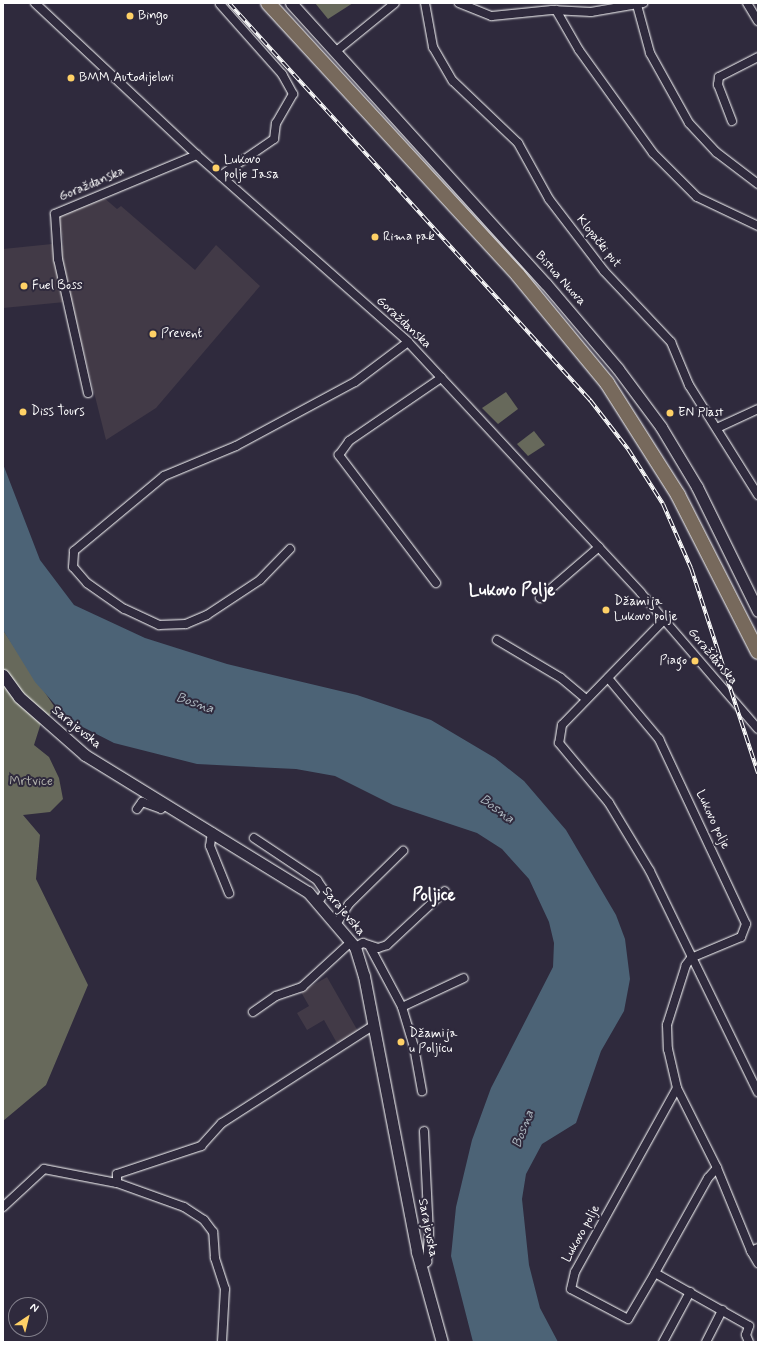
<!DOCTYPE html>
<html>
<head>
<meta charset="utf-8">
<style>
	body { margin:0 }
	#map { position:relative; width:761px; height:1345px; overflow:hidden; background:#2f2a3d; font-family:Mynerve,sans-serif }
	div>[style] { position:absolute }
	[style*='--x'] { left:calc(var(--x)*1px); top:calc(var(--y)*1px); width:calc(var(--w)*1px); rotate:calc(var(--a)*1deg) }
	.built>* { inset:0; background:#423a47 }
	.green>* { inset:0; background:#67695b }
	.water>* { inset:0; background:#4c6376 }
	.roads { filter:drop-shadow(0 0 1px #fff) drop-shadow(0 0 1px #fff) }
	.street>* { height:8px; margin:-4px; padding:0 4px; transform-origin:4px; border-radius:4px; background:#2f2a3d }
	.secondary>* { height:11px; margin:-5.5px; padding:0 5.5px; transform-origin:5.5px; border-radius:5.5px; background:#2f2a3d }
	.highway>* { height:14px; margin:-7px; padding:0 7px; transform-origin:7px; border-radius:7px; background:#77695c }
	.rail>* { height:4px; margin-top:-2px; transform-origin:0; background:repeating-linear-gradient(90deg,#2f2a3d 0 8px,#fff 0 16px); box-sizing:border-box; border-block:1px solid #fff }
	.dots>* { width:11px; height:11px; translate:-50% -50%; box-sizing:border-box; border:2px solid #2f2a3d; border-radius:50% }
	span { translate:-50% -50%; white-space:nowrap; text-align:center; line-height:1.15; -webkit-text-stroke:4px #2f2a3d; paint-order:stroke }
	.poi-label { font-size:13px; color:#fff }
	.left { translate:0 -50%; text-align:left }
	.right { translate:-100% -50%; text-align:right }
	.street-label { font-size:13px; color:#fff }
	.park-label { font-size:13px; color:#b3b4ad }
	.water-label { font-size:14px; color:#aeb9c1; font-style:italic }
	.district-label { font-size:17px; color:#fff; font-weight:700 }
	.frame { position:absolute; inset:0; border:4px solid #fff; pointer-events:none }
	.north { position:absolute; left:8px; top:1297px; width:40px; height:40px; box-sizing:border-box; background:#2f2a3d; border:1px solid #827f8b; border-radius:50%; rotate:35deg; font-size:11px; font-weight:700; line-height:16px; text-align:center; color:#fff }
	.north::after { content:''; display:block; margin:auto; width:14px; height:18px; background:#ffd166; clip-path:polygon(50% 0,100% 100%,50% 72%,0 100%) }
</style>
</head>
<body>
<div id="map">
	<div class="built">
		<i style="clip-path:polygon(103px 197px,117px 209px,121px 206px,195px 270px,216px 245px,260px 286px,156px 408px,106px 440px,61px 261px,63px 239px,58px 215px)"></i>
		<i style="clip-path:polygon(52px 244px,65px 302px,3px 308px,3px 249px)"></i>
		<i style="clip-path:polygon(327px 977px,359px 1033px,338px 1045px,324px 1020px,307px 1030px,297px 1013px,309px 1006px,301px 992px)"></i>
	</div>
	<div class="green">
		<i style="clip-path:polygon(315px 3px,353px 3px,328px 19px)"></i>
		<i style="clip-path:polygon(506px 392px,518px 409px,498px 424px,482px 408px)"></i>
		<i style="clip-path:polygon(534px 431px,545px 445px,528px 456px,517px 444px)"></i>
		<i style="clip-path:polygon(3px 630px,56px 709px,41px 723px,34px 745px,49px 757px,59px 778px,63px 799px,50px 812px,23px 815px,40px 835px,36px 879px,88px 985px,46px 1085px,3px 1121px)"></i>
	</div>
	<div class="water">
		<i style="clip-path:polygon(3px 464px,40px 560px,74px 605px,145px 638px,227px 664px,357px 695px,431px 720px,495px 758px,524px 781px,566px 830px,616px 915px,625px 939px,630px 979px,624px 1011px,601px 1051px,576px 1123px,542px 1144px,526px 1174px,522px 1199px,529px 1265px,540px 1308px,558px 1342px,473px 1342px,451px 1256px,456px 1207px,472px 1140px,491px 1088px,553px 967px,554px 943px,549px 922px,529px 879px,502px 849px,477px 833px,393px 805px,335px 776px,296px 769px,197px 764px,114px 743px,69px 720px,35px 682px,3px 630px)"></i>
	</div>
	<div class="roads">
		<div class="street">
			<i style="--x:35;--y:3;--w:222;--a:43.2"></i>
			<i style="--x:197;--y:155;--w:282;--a:41.5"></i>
			<i style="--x:408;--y:342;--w:342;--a:47.1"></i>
			<i style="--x:641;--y:593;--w:179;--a:49.3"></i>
			<i style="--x:425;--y:3;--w:45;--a:79.7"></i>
			<i style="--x:433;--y:47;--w:39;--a:60"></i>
			<i style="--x:453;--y:81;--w:90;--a:43.6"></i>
			<i style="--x:518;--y:143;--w:64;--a:61"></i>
			<i style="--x:549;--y:199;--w:91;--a:52.6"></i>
			<i style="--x:604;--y:271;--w:98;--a:46.7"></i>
			<i style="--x:671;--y:342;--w:47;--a:67.3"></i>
			<i style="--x:689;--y:385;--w:130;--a:57.9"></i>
			<i style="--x:459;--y:3;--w:35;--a:22"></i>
			<i style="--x:492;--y:16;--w:60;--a:-5.7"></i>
			<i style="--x:552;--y:10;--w:39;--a:3"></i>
			<i style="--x:591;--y:12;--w:53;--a:-9.8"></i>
			<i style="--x:747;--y:3;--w:21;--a:59"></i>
			<i style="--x:220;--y:4;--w:94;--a:48.5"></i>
			<i style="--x:282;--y:74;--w:23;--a:61"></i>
			<i style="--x:293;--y:94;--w:34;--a:120"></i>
			<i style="--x:276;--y:123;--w:16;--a:97"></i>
			<i style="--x:274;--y:139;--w:65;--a:145.6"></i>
			<i style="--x:637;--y:5;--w:50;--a:74.8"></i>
			<i style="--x:650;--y:53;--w:80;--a:60.9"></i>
			<i style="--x:689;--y:123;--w:40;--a:47"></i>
			<i style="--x:716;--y:152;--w:53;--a:37.3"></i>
			<i style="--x:556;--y:10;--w:46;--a:60.1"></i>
			<i style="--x:579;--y:50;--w:127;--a:54.3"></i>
			<i style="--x:653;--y:153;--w:62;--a:45"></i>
			<i style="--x:697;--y:197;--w:68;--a:25.4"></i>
			<i style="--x:335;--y:52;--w:77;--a:-39.2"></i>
			<i style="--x:732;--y:121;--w:39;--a:-111"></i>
			<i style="--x:718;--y:85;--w:8;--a:-83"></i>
			<i style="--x:719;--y:77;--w:44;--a:-27.1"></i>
			<i style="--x:88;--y:393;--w:137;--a:-102.6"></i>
			<i style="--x:58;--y:259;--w:45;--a:-93.8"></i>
			<i style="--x:55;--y:214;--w:154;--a:-22.6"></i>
			<i style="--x:717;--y:428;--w:45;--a:-24.9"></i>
			<i style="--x:290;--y:549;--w:43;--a:134.1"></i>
			<i style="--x:260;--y:580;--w:64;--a:146.6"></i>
			<i style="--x:207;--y:615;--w:23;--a:157"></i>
			<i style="--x:186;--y:624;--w:27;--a:178"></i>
			<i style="--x:159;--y:625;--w:38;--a:-155"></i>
			<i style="--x:124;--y:609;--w:45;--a:-144.9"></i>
			<i style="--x:87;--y:583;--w:21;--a:-131"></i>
			<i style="--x:73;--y:567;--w:16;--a:-86"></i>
			<i style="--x:74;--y:551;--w:117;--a:-39.8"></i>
			<i style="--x:164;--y:476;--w:78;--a:-22.6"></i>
			<i style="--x:236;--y:446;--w:135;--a:-28.3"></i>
			<i style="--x:355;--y:382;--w:66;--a:-37"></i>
			<i style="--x:436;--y:583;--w:161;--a:-127.2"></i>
			<i style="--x:339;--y:455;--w:17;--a:-54"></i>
			<i style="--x:349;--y:441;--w:112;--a:-34.4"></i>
			<i style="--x:540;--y:598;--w:78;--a:-40.8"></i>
			<i style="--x:664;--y:620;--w:146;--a:134.2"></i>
			<i style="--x:562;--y:725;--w:18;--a:99"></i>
			<i style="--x:559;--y:743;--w:78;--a:50.2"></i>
			<i style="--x:609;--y:803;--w:79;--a:58.9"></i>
			<i style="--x:650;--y:871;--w:246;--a:64"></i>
			<i style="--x:497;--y:640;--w:74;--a:30.7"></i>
			<i style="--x:561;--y:678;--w:33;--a:40"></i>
			<i style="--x:608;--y:678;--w:80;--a:50.1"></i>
			<i style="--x:659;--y:739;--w:204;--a:64.8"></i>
			<i style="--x:746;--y:924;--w:14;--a:111"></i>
			<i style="--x:741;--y:937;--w:54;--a:157.2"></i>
			<i style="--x:691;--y:958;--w:9;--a:126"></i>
			<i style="--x:686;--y:965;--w:63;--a:107.6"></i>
			<i style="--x:667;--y:1025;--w:24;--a:88"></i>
			<i style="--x:668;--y:1049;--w:40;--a:77"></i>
			<i style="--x:677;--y:1088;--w:89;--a:63.4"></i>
			<i style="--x:717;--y:1168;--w:90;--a:67.7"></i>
			<i style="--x:751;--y:1251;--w:8;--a:-23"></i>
			<i style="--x:137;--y:809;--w:9;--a:-54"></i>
			<i style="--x:142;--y:802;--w:20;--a:20"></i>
			<i style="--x:161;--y:809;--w:6;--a:-39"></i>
			<i style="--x:212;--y:832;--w:14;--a:98"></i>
			<i style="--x:210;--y:846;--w:51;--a:68"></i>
			<i style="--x:254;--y:838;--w:76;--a:33.7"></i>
			<i style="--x:317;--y:880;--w:14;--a:56"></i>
			<i style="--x:325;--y:892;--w:11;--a:124"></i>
			<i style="--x:337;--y:923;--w:22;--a:-58"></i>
			<i style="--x:349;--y:904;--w:76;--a:-44.5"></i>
			<i style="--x:355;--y:947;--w:9;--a:-27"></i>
			<i style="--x:363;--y:943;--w:16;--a:18"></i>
			<i style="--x:378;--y:948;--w:9;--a:-18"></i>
			<i style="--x:387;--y:945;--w:79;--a:-43"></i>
			<i style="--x:370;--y:947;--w:68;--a:61.9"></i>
			<i style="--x:402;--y:1007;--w:42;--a:73.3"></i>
			<i style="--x:414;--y:1047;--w:45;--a:79.7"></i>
			<i style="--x:402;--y:1007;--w:68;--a:-25.1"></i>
			<i style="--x:253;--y:1012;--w:28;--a:-35"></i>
			<i style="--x:276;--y:996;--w:28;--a:-19"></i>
			<i style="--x:302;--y:987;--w:67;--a:-42.6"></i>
			<i style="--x:717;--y:1168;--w:13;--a:132"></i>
			<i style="--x:708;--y:1178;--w:109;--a:119.2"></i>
			<i style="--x:655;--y:1273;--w:108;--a:29.4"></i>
			<i style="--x:749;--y:1326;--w:9;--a:108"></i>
			<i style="--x:746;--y:1335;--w:8;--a:67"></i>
			<i style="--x:3;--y:1207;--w:56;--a:-42.8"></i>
			<i style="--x:44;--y:1169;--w:74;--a:10.9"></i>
			<i style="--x:751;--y:1251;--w:14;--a:60"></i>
			<i style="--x:420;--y:1267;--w:9;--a:-36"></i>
			<i style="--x:427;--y:1262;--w:28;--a:-86"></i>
			<i style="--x:429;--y:1234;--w:103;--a:-92.8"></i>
			<i style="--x:655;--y:1273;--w:53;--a:120.4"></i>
			<i style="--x:628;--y:1319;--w:64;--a:-152.2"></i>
			<i style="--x:571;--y:1289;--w:17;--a:-77"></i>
			<i style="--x:575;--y:1272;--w:210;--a:-61"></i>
			<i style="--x:222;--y:1342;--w:53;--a:-86.8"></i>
			<i style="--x:225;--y:1289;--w:33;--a:-108"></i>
			<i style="--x:215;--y:1258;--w:26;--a:-94"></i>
			<i style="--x:213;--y:1232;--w:15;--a:-127"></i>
			<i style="--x:204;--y:1220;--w:24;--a:-147"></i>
			<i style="--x:184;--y:1207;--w:71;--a:-160.3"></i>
			<i style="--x:117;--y:1183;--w:9;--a:-90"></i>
			<i style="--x:117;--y:1174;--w:89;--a:-18.4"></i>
			<i style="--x:201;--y:1146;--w:31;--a:-48"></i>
			<i style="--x:222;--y:1123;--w:181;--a:-32.8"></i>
			<i style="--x:663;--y:1342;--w:57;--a:-61.6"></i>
			<i style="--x:706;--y:1342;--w:36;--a:-63"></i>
		</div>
		<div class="secondary">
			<i style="--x:291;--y:3;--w:379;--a:47.8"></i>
			<i style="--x:546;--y:284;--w:111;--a:49.7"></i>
			<i style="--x:618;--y:369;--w:72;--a:53.4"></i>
			<i style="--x:661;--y:427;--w:70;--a:59"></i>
			<i style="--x:697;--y:487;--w:138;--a:63.8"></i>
			<i style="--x:3;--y:675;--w:27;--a:54"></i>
			<i style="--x:19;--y:697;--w:88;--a:41.3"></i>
			<i style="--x:85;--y:755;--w:262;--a:31.6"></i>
			<i style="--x:308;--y:892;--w:72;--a:49.5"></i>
			<i style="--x:355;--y:947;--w:30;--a:73"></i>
			<i style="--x:364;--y:976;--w:281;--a:79.1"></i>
			<i style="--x:417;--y:1252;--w:93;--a:74.5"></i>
		</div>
		<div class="highway">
			<i style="--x:268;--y:3;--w:369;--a:47.4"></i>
			<i style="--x:518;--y:275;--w:140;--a:50.5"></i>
			<i style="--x:607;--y:383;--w:133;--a:57.6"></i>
			<i style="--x:678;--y:495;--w:176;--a:63"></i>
		</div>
	</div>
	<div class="rail">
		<i style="--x:229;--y:3;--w:537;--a:47.72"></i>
		<i style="--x:590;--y:400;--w:62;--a:52.2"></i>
		<i style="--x:628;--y:449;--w:65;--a:57.5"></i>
		<i style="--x:663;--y:504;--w:70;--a:66.4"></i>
		<i style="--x:691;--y:568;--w:216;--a:71.9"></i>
	</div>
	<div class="dots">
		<i style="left:130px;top:16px;background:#ffd166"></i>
		<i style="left:71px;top:78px;background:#ffd166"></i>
		<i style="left:216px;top:168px;background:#ffd166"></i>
		<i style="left:375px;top:237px;background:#ffd166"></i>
		<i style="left:24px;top:286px;background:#ffd166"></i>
		<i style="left:153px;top:334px;background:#ffd166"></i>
		<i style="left:23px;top:412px;background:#ffd166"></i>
		<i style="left:670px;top:413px;background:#ffd166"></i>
		<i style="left:606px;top:610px;background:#ffd166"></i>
		<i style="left:695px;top:661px;background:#ffd166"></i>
		<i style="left:401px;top:1042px;background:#ffd166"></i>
	</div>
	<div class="poi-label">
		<span class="left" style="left:138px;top:16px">Bingo</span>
		<span class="left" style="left:79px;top:78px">BMM Autodijelovi</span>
		<span class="left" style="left:224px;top:168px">Lukovo<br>polje Jasa</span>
		<span class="left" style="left:383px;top:237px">Rima pak</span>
		<span class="left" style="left:32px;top:286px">Fuel Boss</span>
		<span class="left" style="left:161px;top:334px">Prevent</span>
		<span class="left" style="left:31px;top:412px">Diss Tours</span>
		<span class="left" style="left:678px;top:413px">EN Plast</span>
		<span class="left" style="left:614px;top:610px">Džamija<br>Lukovo polje</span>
		<span class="right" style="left:687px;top:661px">Piago</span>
		<span class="left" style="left:409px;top:1042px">Džamija<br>u Poljicu</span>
	</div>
	<div class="street-label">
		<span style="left:92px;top:185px;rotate:-23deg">Goraždanska</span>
		<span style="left:598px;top:242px;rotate:51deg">Klopački put</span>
		<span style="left:560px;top:279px;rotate:48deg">Bistua Nuova</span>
		<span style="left:403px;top:323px;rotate:43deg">Goraždanska</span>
		<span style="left:712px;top:657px;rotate:50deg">Goraždanska</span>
		<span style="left:76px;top:728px;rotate:39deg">Sarajevska</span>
		<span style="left:712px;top:820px;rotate:65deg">Lukovo polje</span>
		<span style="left:343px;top:912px;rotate:50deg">Sarajevska</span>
		<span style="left:427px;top:1228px;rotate:79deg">Sarajevska</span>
		<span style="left:582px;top:1234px;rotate:-61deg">Lukovo polje</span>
	</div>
	<div class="park-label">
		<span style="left:31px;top:782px">Mrtvice</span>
	</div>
	<div class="water-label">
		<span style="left:195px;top:703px;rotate:19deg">Bosna</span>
		<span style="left:497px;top:809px;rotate:36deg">Bosna</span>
		<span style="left:523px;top:1129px;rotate:-69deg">Bosna</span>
	</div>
	<div class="district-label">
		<span style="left:512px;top:591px">Lukovo Polje</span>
		<span style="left:434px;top:896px">Poljice</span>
	</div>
	<div class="frame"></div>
	<div class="north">N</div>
</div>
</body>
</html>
